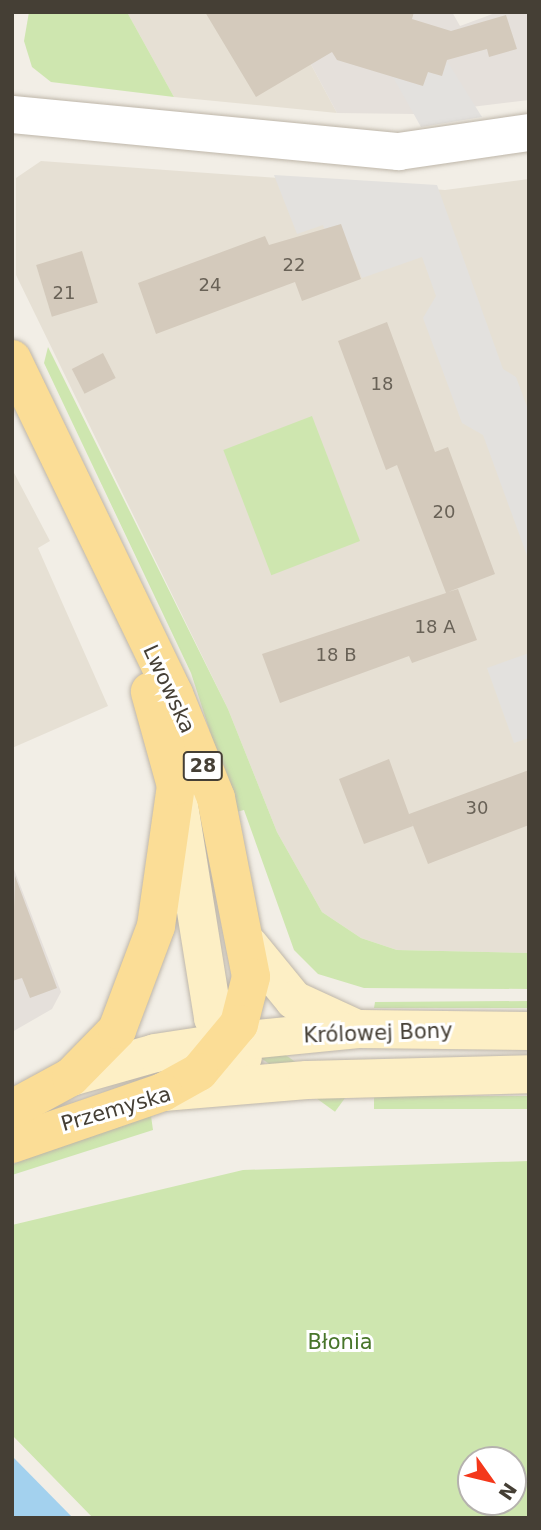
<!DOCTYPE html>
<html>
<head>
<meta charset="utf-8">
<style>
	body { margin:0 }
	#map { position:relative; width:541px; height:1530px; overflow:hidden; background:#f2eee6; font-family:"DejaVu Sans",sans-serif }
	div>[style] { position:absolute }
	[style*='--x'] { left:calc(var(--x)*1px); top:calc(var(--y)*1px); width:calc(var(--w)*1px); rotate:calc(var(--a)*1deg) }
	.residential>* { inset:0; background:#e6e0d4 }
	.industrial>* { inset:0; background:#e5e0db }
	.green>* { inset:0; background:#cee6af; transform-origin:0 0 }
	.parking>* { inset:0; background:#e3e1de }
	.water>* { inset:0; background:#a3d1ee }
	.building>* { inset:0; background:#d4cabc; transform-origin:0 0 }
	.roads { filter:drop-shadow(0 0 2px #beb6a9) drop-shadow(0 0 2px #beb6a9) }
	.minor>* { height:37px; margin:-18.5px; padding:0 18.5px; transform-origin:18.5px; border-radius:18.5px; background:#fff }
	.secondary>* { height:38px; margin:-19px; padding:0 19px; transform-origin:19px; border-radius:19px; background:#fdefc5 }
	.primary>* { height:38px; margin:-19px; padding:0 19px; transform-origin:19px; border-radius:19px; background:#fbdd96 }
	span { translate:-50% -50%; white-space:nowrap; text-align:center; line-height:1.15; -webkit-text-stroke:6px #fff; paint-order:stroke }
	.number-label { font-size:18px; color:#696257 }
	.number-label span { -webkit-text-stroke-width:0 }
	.shield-label span { padding:2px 5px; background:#fff; border:2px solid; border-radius:5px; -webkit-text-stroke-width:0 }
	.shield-label { font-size:19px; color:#453f35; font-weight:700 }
	.street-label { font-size:21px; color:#453f35 }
	.park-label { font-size:21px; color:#48752a }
	.frame { position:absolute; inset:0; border:14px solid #453f35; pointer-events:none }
	.north { position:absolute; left:457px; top:1446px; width:70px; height:70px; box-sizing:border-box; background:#fff; border:2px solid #b5b2ae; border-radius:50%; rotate:124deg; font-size:19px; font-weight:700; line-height:28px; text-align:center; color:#453f35 }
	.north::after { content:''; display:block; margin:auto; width:24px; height:32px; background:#f4381b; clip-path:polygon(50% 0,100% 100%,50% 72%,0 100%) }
</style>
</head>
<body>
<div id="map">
	<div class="residential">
		<i style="clip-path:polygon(127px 12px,283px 12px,337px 113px,174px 97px)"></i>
		<i style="clip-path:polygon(41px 161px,445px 190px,529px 179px,529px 953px,397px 950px,361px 938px,322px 912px,277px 832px,228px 709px,16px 275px,16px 178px)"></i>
		<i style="clip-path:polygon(12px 469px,50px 541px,38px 548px,108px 706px,12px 748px)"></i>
	</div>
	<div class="industrial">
		<i style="clip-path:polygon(283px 12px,452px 12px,460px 26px,498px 12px,529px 12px,529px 100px,414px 114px,337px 113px)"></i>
		<i style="clip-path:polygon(12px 864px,61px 992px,52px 1009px,12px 1032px)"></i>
	</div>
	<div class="green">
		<i style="clip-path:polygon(29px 12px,127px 12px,174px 97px,51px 82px,32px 67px,24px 41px)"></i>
		<i style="clip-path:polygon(48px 347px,228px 709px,277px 832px,322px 912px,361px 938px,397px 950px,529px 953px,529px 989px,364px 988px,318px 974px,294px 950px,244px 810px,236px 812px,191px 673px,44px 363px)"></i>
		<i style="left:312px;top:416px;width:134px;height:95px;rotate:69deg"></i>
		<i style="clip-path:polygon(375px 1002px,529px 1001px,529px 1008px,374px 1008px)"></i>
		<i style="left:529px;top:1096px;width:13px;height:155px;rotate:90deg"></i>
		<i style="left:345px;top:1098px;width:17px;height:163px;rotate:126deg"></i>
		<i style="clip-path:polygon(151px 1116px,153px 1130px,12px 1175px,12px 1165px,38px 1152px)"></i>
		<i style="clip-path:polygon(evenodd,529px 1161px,529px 1518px,93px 1518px,12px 1435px,12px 1225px,243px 1170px,529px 1161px,471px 1460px,513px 1460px,513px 1502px,471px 1502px,471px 1460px)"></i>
	</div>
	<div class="parking">
		<i style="clip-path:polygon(447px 61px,482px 117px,421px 127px,393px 77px,423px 86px,428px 72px,442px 76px)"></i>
		<i style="clip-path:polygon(274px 175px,437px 185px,503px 369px,516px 377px,529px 412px,529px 561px,483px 435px,462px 423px,423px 318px,436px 296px,422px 257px,362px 278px,355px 261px,338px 267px,323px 225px,297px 234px)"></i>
		<i style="clip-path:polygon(529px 653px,529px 738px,514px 743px,487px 668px)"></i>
	</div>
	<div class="water">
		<i style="clip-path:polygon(12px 1456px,73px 1518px,12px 1518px)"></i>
	</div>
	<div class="building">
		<i style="clip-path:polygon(205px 12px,414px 12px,412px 19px,451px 31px,506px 15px,517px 49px,489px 57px,487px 49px,447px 60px,442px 76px,428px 72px,423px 86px,337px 60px,332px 52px,256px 97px)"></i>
		<i style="clip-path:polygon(341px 224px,361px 279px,302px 301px,295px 282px,156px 334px,138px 283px,265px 236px,269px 245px)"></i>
		<i style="left:82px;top:251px;width:54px;height:48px;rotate:73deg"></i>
		<i style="clip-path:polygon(387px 322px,435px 452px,448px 447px,495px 574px,448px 592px,458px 589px,477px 640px,412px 663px,409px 656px,280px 703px,262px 654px,446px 593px,397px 465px,386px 470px,338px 341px)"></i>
		<i style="left:103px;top:353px;width:28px;height:35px;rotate:63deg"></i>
		<i style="clip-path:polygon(389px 759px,409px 814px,529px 770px,529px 825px,428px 864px,410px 818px,413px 826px,364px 844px,339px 779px)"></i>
		<i style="clip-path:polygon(15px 876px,57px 988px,30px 998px,22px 978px,12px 981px)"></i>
	</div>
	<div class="roads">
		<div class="minor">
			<i style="--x:12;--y:114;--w:388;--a:5.5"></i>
			<i style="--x:398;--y:151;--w:132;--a:-8.3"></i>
		</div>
		<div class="secondary">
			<i style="--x:179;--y:805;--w:216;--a:80.9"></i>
			<i style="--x:213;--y:1018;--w:49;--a:52.4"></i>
			<i style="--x:249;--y:945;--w:71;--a:50.7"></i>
			<i style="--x:294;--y:1000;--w:67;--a:24.7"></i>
			<i style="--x:71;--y:1077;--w:87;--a:-15.9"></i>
			<i style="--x:155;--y:1053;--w:73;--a:-8.7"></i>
			<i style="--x:227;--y:1042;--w:134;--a:-5.6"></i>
			<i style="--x:360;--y:1029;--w:169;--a:0.7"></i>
			<i style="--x:163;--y:1092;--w:144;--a:-4.8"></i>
			<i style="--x:307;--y:1080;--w:222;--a:-1.5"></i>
		</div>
		<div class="primary">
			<i style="--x:12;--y:359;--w:372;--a:64.2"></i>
			<i style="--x:174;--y:694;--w:112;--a:68"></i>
			<i style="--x:216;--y:798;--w:182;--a:78.9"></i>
			<i style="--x:251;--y:977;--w:49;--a:104.3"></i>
			<i style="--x:239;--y:1024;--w:62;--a:129.8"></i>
			<i style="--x:199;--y:1072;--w:41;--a:150.9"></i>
			<i style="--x:163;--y:1092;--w:160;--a:161"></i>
			<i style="--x:12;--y:1109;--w:67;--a:-28.5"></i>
			<i style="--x:71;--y:1077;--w:66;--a:-45.6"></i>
			<i style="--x:117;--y:1030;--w:111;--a:-69.4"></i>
			<i style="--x:156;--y:926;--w:141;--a:-81.9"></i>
			<i style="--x:176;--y:786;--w:98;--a:-105.5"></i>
		</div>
	</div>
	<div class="number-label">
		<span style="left:294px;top:265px">22</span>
		<span style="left:210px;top:285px">24</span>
		<span style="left:64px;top:293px">21</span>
		<span style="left:382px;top:384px">18</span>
		<span style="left:444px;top:512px">20</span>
		<span style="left:435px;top:627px">18 A</span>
		<span style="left:336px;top:655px">18 B</span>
		<span style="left:477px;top:808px">30</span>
	</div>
	<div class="shield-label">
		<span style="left:203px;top:766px">28</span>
	</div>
	<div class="street-label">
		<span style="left:169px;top:689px;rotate:65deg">Lwowska</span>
		<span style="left:378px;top:1033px;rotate:-2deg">Królowej Bony</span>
		<span style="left:116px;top:1109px;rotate:-16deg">Przemyska</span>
	</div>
	<div class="park-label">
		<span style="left:340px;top:1342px">Błonia</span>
	</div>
	<div class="frame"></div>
	<div class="north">N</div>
</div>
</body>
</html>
